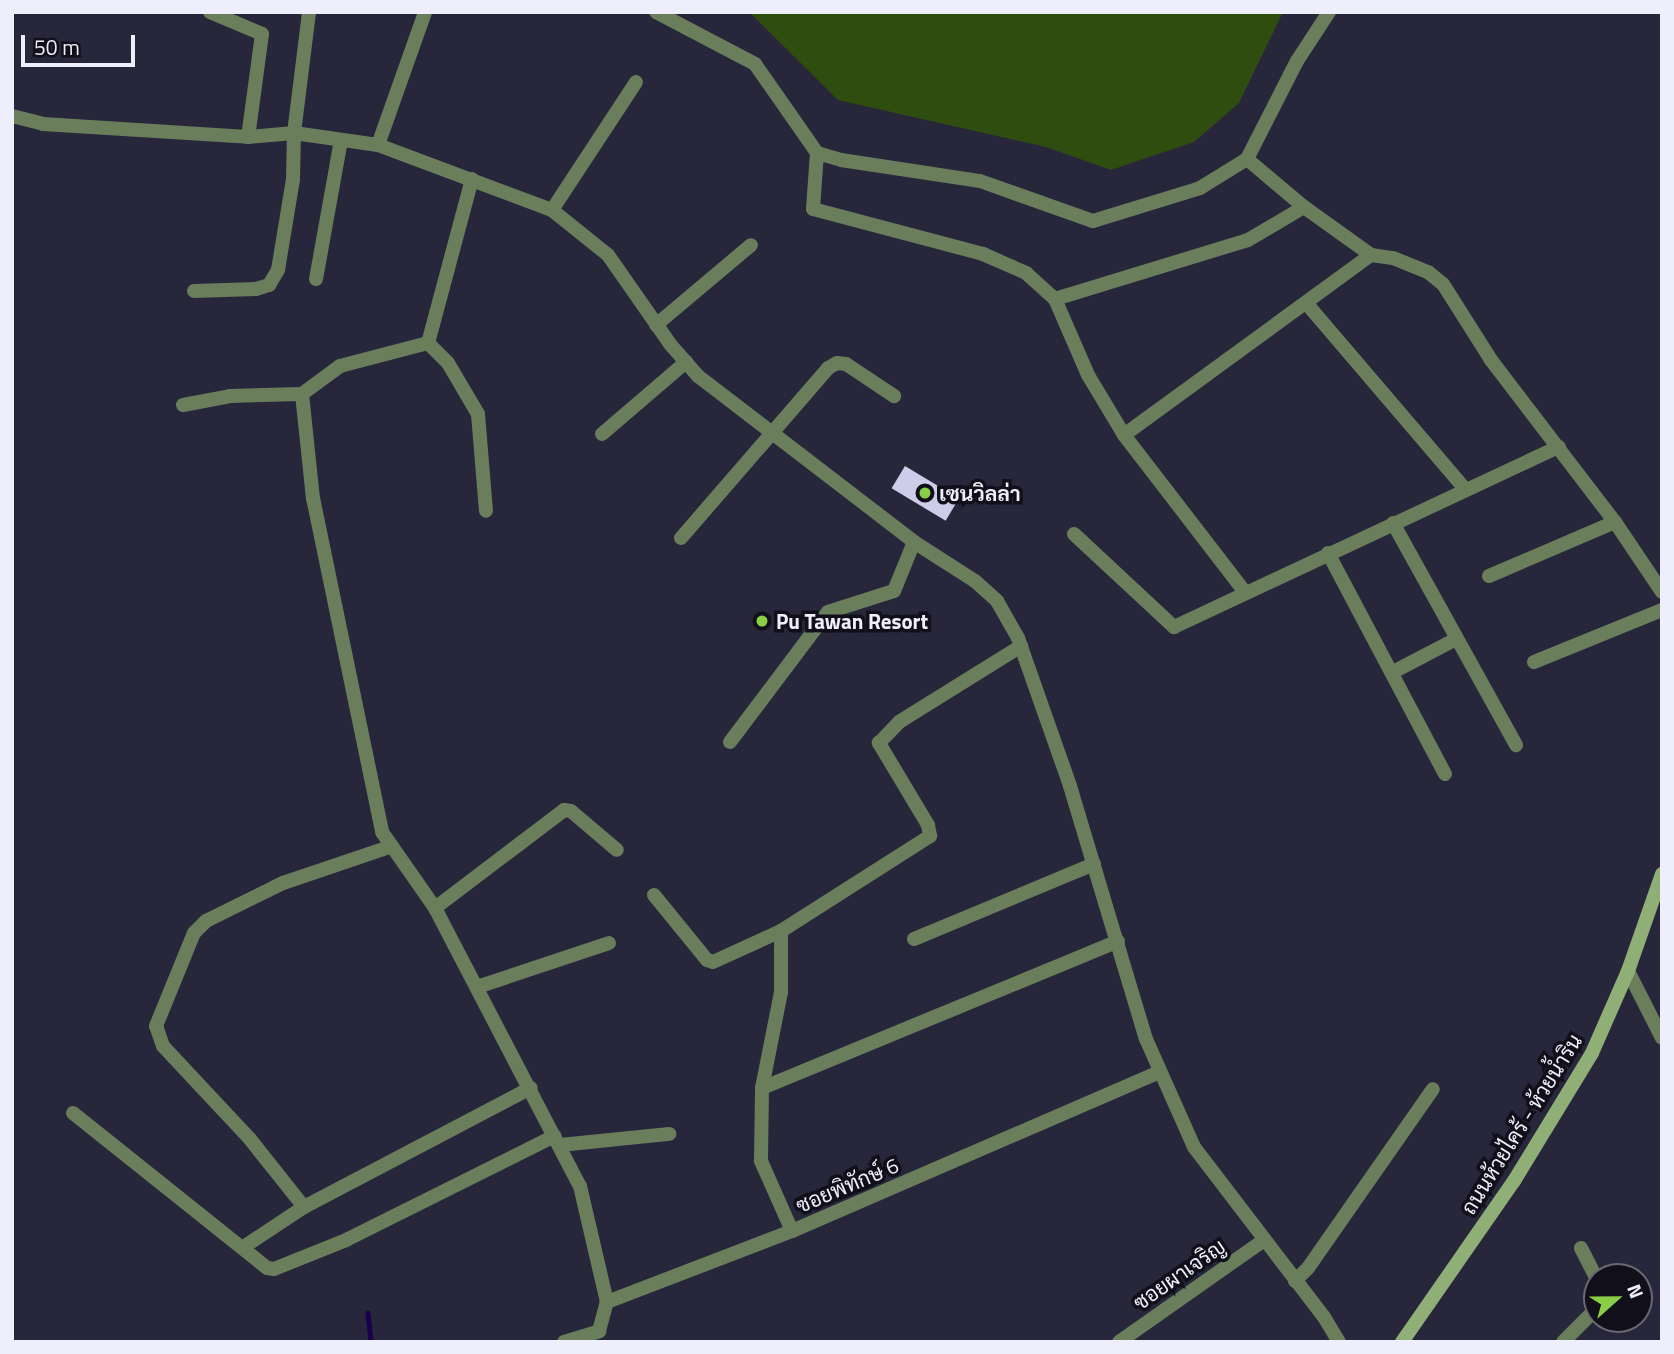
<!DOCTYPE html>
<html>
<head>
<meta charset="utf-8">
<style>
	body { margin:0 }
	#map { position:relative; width:1674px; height:1354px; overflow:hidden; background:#27263b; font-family:"Titillium Web",Sarabun,sans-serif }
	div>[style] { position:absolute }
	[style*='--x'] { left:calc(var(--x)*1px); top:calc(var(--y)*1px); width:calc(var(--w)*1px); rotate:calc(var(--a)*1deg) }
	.green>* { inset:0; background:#2f4d0f }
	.stream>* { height:4.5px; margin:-2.25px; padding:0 2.25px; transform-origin:2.25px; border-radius:2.25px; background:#19004c }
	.building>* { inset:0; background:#cdcde9; transform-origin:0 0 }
	.minor>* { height:14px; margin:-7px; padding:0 7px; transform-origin:7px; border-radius:7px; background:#6a7e5c }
	.secondary>* { height:14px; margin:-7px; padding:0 7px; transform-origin:7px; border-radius:7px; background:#8faf77 }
	.dots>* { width:19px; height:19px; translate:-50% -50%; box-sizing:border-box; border:4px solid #11101a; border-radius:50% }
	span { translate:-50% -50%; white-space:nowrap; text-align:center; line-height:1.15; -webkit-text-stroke:7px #11101a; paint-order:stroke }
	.poi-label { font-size:21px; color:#eeeefc; font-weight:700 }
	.left { translate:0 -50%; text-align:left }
	.street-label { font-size:21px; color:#eeeefc }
	.frame { position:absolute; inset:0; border:14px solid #eeeefc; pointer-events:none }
	.north { position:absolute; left:1583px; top:1263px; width:70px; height:70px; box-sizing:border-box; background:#11101a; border:2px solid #696974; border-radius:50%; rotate:69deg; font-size:19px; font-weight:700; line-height:28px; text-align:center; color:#eeeefc }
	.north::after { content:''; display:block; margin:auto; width:24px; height:32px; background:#8ace47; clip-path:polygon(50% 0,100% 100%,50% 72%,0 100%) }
	.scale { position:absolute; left:21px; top:35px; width:114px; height:32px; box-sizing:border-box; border:4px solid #eeeefc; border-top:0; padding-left:9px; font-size:21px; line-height:24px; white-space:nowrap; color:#eeeefc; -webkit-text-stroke:5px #11101a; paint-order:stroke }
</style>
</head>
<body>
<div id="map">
	<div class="green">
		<i style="clip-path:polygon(749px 12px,1283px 12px,1239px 103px,1194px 142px,1111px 170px,1046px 147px,838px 100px)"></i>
	</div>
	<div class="stream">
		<i style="--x:368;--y:1313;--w:29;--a:84"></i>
	</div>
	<div class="building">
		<i style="left:905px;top:466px;width:63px;height:26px;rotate:31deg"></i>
	</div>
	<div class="minor">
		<i style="--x:210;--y:12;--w:56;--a:22.9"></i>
		<i style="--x:262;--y:34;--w:104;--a:97.7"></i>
		<i style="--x:656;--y:12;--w:112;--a:27.7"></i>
		<i style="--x:755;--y:64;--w:108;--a:55.1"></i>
		<i style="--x:817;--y:153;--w:25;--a:16"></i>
		<i style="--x:841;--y:160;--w:141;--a:8.6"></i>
		<i style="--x:980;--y:181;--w:120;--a:19.5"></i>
		<i style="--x:1093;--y:221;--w:112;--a:-17.1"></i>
		<i style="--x:1200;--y:188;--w:55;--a:-31.7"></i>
		<i style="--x:1247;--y:159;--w:110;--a:-63"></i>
		<i style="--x:1297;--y:61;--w:59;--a:-56.9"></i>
		<i style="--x:12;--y:116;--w:32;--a:14"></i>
		<i style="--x:43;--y:124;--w:205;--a:3.6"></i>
		<i style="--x:248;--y:137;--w:46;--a:-5"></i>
		<i style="--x:294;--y:133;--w:85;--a:8.1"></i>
		<i style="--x:378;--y:145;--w:186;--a:20.5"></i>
		<i style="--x:552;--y:210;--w:72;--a:38.8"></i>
		<i style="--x:608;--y:255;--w:108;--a:55.1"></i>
		<i style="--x:670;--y:344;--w:43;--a:48.8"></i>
		<i style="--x:698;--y:376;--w:272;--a:37.5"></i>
		<i style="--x:914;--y:542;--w:72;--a:32.6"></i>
		<i style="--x:975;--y:581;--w:30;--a:42"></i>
		<i style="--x:997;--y:601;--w:43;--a:60.4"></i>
		<i style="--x:1018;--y:638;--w:157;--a:70.6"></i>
		<i style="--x:1070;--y:786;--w:264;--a:73.3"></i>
		<i style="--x:1146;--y:1039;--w:118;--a:66"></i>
		<i style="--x:1194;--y:1147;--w:214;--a:52.6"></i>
		<i style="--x:1324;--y:1317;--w:29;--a:59"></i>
		<i style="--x:378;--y:145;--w:141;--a:-70.5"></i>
		<i style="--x:817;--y:153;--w:56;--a:94.1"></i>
		<i style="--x:813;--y:209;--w:176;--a:14.8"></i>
		<i style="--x:983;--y:254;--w:47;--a:23.8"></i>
		<i style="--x:1026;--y:273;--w:39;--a:42"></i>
		<i style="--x:1055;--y:299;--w:83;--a:66.5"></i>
		<i style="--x:1088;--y:375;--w:70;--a:59"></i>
		<i style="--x:1124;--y:435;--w:198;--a:52.4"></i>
		<i style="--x:1247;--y:159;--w:75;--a:40.1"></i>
		<i style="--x:1304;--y:207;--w:82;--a:35.6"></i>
		<i style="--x:1371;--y:255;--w:22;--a:8"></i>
		<i style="--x:1393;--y:258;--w:38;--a:22"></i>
		<i style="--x:1428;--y:272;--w:19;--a:39"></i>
		<i style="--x:1443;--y:284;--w:90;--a:57.7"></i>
		<i style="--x:1491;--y:360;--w:204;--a:52.6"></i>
		<i style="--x:1615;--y:522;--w:84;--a:56.1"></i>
		<i style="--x:472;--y:179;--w:170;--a:105"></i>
		<i style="--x:428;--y:343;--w:91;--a:165.4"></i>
		<i style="--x:340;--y:366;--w:47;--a:143.6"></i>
		<i style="--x:302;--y:394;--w:105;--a:84"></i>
		<i style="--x:313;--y:498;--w:341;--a:78.3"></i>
		<i style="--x:382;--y:832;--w:93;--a:55.1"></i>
		<i style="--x:435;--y:908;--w:314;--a:62.5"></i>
		<i style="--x:580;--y:1186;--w:119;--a:76.9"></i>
		<i style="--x:552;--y:210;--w:153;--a:-56.7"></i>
		<i style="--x:316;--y:279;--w:141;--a:-79.8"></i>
		<i style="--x:194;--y:291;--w:62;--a:-1.8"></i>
		<i style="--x:256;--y:289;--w:14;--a:-17"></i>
		<i style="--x:269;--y:285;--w:17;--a:-59"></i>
		<i style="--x:278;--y:270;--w:92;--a:-80.6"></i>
		<i style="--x:293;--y:179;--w:46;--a:-88.8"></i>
		<i style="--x:294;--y:133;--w:122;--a:-82.9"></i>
		<i style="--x:1055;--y:299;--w:202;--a:-17"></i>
		<i style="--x:1248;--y:240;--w:65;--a:-30.5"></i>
		<i style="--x:1307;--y:304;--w:243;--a:49.5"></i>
		<i style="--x:656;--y:325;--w:124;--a:-40.1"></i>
		<i style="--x:428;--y:343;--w:28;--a:45"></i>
		<i style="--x:448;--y:363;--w:59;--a:59.5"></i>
		<i style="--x:478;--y:414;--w:97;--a:85.3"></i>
		<i style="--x:183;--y:405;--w:48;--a:-10.8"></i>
		<i style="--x:230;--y:396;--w:72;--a:-1.6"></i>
		<i style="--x:602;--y:434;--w:111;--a:-40.6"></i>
		<i style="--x:1124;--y:435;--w:306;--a:-36.1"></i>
		<i style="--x:1393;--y:523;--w:254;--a:61"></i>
		<i style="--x:1074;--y:534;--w:137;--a:42.9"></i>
		<i style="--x:1174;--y:627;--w:425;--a:-25.1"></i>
		<i style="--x:681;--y:538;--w:225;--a:-49.1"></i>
		<i style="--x:828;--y:368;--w:10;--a:-29"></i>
		<i style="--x:837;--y:363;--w:9;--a:6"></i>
		<i style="--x:846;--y:364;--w:58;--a:33.7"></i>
		<i style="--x:1328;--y:553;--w:250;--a:62.1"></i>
		<i style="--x:1489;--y:576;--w:137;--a:-23.2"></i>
		<i style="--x:1534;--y:662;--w:138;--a:-22.1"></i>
		<i style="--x:1393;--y:672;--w:71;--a:-27.6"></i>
		<i style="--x:730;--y:742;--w:163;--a:-53"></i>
		<i style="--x:828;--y:612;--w:69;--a:-17.7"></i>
		<i style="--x:894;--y:591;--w:53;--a:-67.8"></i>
		<i style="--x:654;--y:895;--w:84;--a:50.8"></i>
		<i style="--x:707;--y:960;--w:6;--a:18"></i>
		<i style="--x:713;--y:962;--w:75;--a:-24.5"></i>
		<i style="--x:435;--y:908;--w:162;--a:-37.2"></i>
		<i style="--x:564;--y:810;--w:7;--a:8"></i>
		<i style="--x:571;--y:811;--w:60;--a:40.3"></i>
		<i style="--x:914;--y:939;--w:195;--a:-22.6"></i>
		<i style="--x:1628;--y:971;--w:75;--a:63.1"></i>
		<i style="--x:477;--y:987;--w:139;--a:-18.4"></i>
		<i style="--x:762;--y:1088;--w:385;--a:-22.4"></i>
		<i style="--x:73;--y:1113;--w:248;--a:38.6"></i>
		<i style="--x:267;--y:1268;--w:7;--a:8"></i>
		<i style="--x:274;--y:1269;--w:78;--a:-21.9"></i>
		<i style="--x:346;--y:1240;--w:233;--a:-26.5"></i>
		<i style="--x:560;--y:1145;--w:110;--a:-5.8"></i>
		<i style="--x:304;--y:1207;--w:87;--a:-128.5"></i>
		<i style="--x:250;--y:1139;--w:127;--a:-133.1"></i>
		<i style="--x:163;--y:1046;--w:21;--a:-109"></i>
		<i style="--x:156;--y:1026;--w:100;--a:-67.8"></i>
		<i style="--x:194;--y:933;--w:17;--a:-45"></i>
		<i style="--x:206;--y:921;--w:86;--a:-26.3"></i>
		<i style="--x:283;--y:883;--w:115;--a:-18.7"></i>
		<i style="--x:792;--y:1231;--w:77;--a:-113.9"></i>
		<i style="--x:761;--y:1161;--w:73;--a:-89.2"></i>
		<i style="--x:762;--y:1088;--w:98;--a:-78.8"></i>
		<i style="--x:781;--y:992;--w:61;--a:-90"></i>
		<i style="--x:781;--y:931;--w:177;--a:-32.5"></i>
		<i style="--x:930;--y:836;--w:11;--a:-100"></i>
		<i style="--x:928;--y:825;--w:96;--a:-120.9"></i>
		<i style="--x:879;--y:743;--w:29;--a:-46"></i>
		<i style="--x:899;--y:722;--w:144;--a:-31.9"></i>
		<i style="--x:242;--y:1248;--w:74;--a:-33.5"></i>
		<i style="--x:304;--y:1207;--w:256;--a:-27.7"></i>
		<i style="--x:1581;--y:1248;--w:36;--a:63"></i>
		<i style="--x:1295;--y:1281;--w:18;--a:-45"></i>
		<i style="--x:1308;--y:1268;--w:218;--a:-55.1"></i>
		<i style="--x:564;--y:1342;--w:37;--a:-17"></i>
		<i style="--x:599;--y:1331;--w:30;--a:-75"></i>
		<i style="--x:607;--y:1302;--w:198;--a:-21"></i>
		<i style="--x:792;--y:1231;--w:401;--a:-23.4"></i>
		<i style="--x:1119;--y:1342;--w:177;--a:-35.1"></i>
		<i style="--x:1563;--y:1342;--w:48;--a:-45"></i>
	</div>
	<div class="secondary">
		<i style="--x:1402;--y:1342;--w:196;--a:-55.2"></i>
		<i style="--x:1514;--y:1181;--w:150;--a:-58.6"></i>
		<i style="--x:1592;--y:1053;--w:90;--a:-66.3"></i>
		<i style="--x:1628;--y:971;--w:103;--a:-70.7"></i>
	</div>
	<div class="dots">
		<i style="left:925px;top:493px;background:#8ace47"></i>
		<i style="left:762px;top:621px;background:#8ace47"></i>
	</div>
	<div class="poi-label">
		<span class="left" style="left:939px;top:493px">เซนวิลล่า</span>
		<span class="left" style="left:776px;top:621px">Pu Tawan Resort</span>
	</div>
	<div class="street-label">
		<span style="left:1521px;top:1124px;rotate:-58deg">ถนนห้วยไคร้ - ห้วยน้ำริน</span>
		<span style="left:847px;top:1185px;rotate:-23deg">ซอยพิทักษ์ 6</span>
		<span style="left:1179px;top:1274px;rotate:-35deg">ซอยผาเจริญ</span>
	</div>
	<div class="frame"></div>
	<div class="north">N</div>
	<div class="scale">50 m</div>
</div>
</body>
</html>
